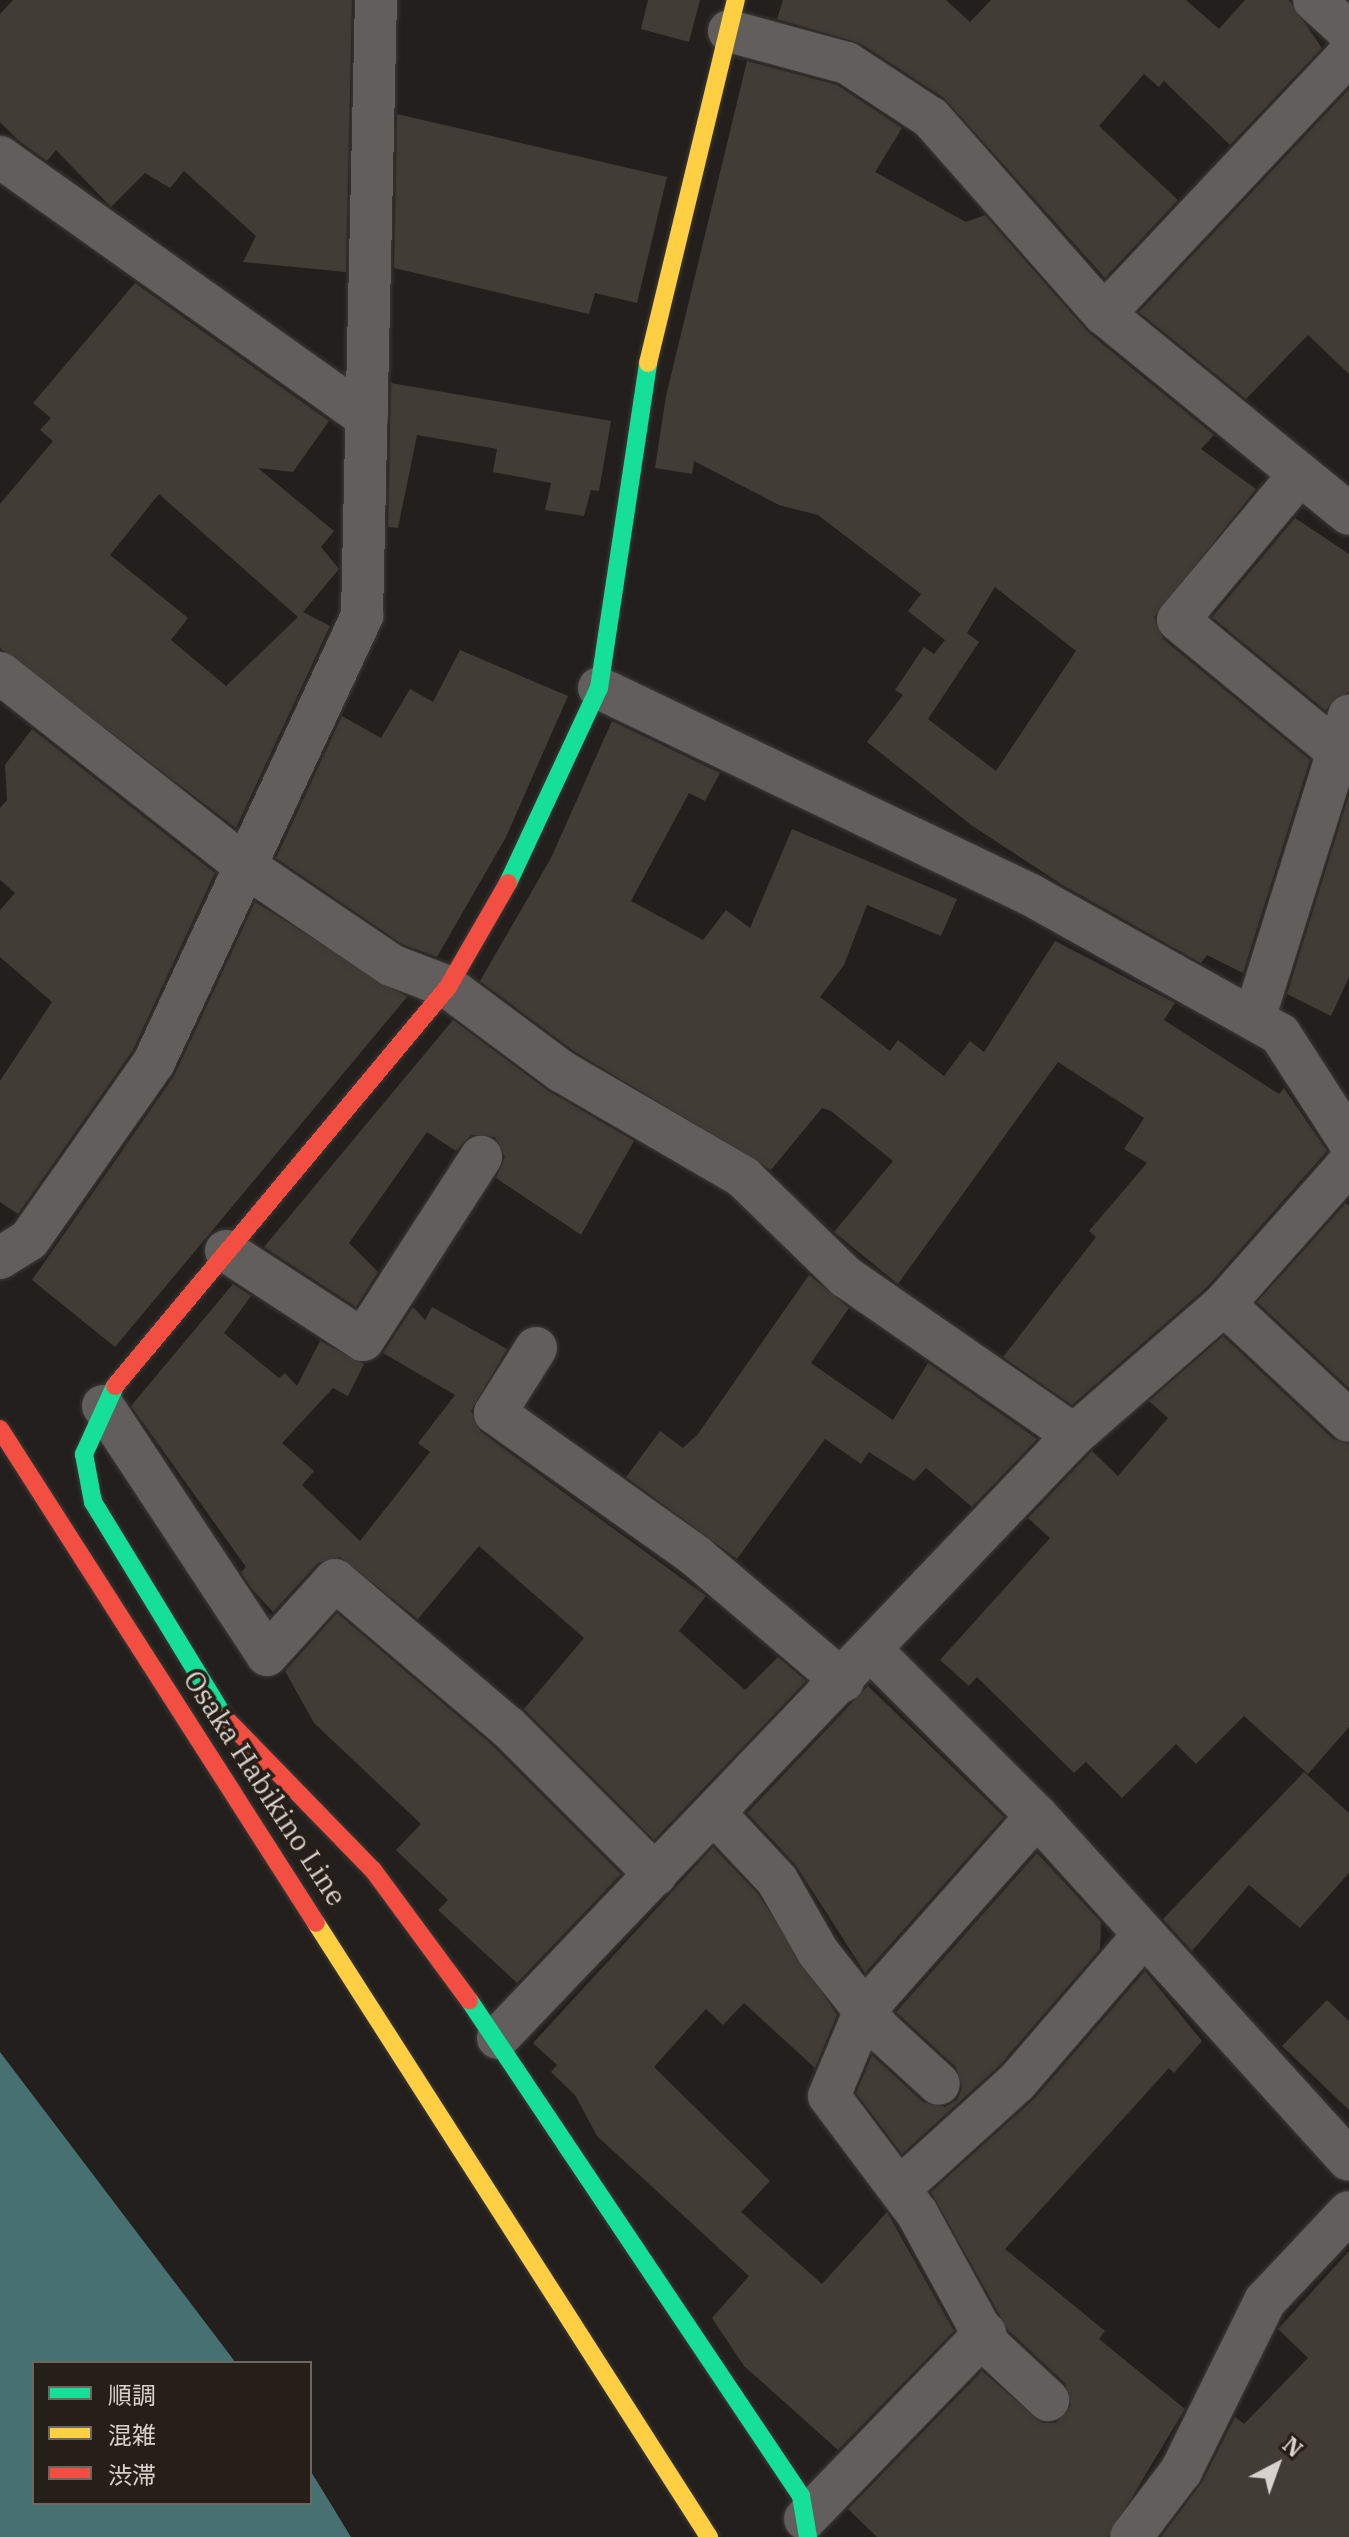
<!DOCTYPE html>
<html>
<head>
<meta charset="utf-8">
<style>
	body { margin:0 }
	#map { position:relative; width:1349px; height:2537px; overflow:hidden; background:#221f1c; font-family:"IBM Plex Serif","Noto Sans JP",serif }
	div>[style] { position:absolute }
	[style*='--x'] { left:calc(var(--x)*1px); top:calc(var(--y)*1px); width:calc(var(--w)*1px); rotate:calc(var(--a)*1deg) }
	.water>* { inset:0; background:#477070 }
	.building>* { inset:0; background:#423c36 }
	.roads { filter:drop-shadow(0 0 2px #3c3937) drop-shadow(0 0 2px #3c3937) }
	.street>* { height:42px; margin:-21px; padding:0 21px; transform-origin:21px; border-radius:21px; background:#615e5c }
	.fast>* { height:18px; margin:-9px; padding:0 9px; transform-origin:9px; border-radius:9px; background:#16e098 }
	.slow>* { height:18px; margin:-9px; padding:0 9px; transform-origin:9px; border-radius:9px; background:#ffcf43 }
	.jam>* { height:18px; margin:-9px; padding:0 9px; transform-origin:9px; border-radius:9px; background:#f24e42 }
	span { translate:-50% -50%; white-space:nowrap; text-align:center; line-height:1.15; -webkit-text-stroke:7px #261f18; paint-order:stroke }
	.street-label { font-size:28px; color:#d7d2ce }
	.legend { position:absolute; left:32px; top:2361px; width:280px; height:144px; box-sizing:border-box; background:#261f18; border:2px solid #6d6761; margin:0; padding:10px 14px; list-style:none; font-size:24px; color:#d7d2ce }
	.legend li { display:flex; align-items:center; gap:16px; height:40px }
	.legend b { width:40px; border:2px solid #6d6761 }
	.north { position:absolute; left:1237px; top:2425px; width:80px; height:80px; -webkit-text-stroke:6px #261f18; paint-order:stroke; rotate:41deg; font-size:22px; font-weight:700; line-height:32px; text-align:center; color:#d7d2ce }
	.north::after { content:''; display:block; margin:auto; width:28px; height:36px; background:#d7d2ce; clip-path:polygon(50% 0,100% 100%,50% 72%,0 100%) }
</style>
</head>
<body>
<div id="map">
	<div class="water">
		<i style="clip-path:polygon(0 2052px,236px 2363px,34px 2363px,34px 2503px,310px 2503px,310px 2470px,351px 2537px,0 2537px)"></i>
	</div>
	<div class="building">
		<i style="clip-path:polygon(13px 0,352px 0,346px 272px,243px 262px,256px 236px,184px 171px,170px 188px,145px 173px,111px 207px,56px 150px,47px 161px,18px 140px,0 122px,0 14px)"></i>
		<i style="clip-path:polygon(648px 0,700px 0,689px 42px,641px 29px)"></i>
		<i style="clip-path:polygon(783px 0,946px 0,970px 22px,991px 0,1186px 0,1219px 29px,1245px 0,1289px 0,1322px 48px,1230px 145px,1164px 81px,1159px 87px,1144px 74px,1099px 126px,1178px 200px,1105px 278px,944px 98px,860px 43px,777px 19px)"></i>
		<i style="clip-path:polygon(evenodd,747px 61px,837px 85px,902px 128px,875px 172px,966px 222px,985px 215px,1089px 333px,1214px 435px,1201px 449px,1256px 489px,1154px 617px,1163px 639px,1310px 760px,1243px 973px,1207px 955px,1201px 963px,1061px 884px,971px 825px,867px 742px,903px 695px,895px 690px,924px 647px,934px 654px,945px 640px,908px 611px,921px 594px,818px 515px,779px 505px,694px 461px,692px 474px,655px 468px,666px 396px,747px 61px,995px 587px,1076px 651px,996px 771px,928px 719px,979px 642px,967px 633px,995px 587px)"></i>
		<i style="clip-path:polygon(1349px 89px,1349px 374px,1308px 335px,1246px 399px,1139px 312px)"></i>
		<i style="clip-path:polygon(397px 114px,667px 177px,637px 303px,595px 293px,589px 314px,394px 268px)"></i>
		<i style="clip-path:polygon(evenodd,135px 283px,329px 421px,293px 472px,258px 468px,334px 531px,321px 547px,339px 569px,303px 612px,330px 626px,236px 828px,0 648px,0 504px,53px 441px,40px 430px,51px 418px,33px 403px,135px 283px,159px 494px,298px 617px,226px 686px,171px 640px,188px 618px,110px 555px,159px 494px)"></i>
		<i style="clip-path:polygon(391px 383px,611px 421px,599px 491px,591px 490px,584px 516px,545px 510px,551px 483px,493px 472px,497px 449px,417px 435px,398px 528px,388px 527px)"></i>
		<i style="clip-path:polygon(1295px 518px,1349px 554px,1349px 692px,1325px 710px,1212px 617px)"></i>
		<i style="clip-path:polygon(460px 650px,568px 696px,506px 837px,437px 957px,402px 944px,276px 858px,342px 716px,381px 738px,410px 689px,433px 702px)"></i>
		<i style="clip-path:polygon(612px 721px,720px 773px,705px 801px,689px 793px,631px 901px,703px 940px,726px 910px,750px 928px,792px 829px,957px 899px,941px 936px,867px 905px,844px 965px,820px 997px,890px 1051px,898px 1040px,944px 1076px,970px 1041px,984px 1052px,1055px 941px,1175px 1003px,1164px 1020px,1279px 1094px,1284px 1088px,1327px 1151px,1207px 1287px,1072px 1405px,1003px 1357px,1096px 1237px,1089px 1231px,1147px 1163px,1124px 1149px,1144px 1118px,1058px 1062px,898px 1284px,834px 1232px,893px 1161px,831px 1111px,822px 1108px,771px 1170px,574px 1051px,480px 981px,551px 858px)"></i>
		<i style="clip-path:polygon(32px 729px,215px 873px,133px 1050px,18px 1214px,0 1202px,0 1081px,52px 1002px,0 957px,0 910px,15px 893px,0 880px,0 808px,7px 800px,5px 765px)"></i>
		<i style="clip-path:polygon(1349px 795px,1349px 977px,1331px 1016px,1287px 994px)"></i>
		<i style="clip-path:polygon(255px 902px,407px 997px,115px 1347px,32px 1280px,174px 1076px)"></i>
		<i style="clip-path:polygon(453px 1020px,547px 1090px,634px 1141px,581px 1235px,496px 1178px,505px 1157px,495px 1137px,471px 1135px,456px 1151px,427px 1132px,349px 1243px,378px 1272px,356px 1307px,264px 1247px)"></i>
		<i style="clip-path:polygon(1346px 1203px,1349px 1206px,1349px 1388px,1257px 1302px)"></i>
		<i style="clip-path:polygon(809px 1275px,849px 1308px,811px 1363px,893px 1420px,928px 1363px,1037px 1439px,972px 1507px,926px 1468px,914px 1481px,869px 1452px,861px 1464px,825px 1439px,737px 1559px,626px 1477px,660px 1431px,683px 1448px,698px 1434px)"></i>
		<i style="clip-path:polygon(233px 1284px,251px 1296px,224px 1333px,279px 1378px,285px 1373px,297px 1386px,320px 1341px,364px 1364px,348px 1396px,333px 1388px,282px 1443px,314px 1471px,302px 1485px,360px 1541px,430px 1452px,418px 1443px,455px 1395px,383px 1353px,413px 1307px,425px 1320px,432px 1307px,507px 1349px,471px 1411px,481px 1432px,706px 1596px,679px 1631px,745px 1690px,778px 1657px,806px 1681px,654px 1840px,524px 1709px,584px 1638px,479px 1546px,418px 1619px,340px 1557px,318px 1563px,273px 1612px,251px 1588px,241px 1572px,246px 1567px,131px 1406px)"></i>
		<i style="clip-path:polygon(1223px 1336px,1333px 1439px,1349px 1444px,1349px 1727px,1308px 1774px,1244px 1716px,1196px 1764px,1176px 1744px,1122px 1798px,1086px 1762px,1074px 1773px,977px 1677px,969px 1686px,940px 1660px,1050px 1538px,1028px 1518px,1092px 1451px,1118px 1476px,1168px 1418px,1149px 1401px)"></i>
		<i style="clip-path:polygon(337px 1613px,492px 1745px,621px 1874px,517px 1983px,438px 1910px,448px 1900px,396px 1850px,421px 1824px,314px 1723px,285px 1671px)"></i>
		<i style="clip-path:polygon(868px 1686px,1004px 1817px,865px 1973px,795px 1864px,747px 1813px)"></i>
		<i style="clip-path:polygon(1304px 1772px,1349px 1813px,1349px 1873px,1300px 1928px,1249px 1885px,1192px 1951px,1163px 1919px)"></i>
		<i style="clip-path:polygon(713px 1847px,758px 1894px,837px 2015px,815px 2068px,744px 2003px,723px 2025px,706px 2009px,654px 2067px,770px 2181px,741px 2212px,822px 2284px,887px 2212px,954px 2331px,838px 2450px,744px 2366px,712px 2318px,749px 2276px,597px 2136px,575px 2095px,551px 2072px,557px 2065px,533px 2043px)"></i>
		<i style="clip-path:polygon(1037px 1853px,1101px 1922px,1100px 1949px,1000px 2065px,902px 2154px,856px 2093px,872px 2055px,923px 2102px,945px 2107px,957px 2100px,962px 2088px,956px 2067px,896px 2012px)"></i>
		<i style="clip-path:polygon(1145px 1971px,1202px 2041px,1174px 2073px,1169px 2068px,1005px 2249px,1105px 2331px,1099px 2339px,1185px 2409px,1108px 2537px,877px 2537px,848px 2509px,982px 2371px,1042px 2423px,1056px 2423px,1071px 2406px,1065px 2383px,1008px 2330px,931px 2192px,1035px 2098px)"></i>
		<i style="clip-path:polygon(1327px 2000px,1349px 2021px,1349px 2110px,1282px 2046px)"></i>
		<i style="clip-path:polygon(1349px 2251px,1349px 2537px,1161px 2537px,1202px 2482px,1235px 2417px,1244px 2424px,1308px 2358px,1278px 2329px)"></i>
	</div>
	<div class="roads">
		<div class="street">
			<i style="--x:1314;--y:0;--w:47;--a:42.4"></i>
			<i style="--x:729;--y:31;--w:122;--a:15.2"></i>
			<i style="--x:847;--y:63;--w:100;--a:33.2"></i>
			<i style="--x:931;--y:118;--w:261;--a:48.6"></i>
			<i style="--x:1104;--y:314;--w:316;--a:39.2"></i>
			<i style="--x:0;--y:157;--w:450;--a:35.4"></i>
			<i style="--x:1104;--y:314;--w:357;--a:-46.7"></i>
			<i style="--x:1300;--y:474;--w:190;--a:129.9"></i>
			<i style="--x:1178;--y:620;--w:206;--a:39.5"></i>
			<i style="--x:0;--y:673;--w:315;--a:38.2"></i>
			<i style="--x:248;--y:868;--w:173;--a:34.1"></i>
			<i style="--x:391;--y:965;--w:61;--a:21.1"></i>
			<i style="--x:448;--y:987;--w:141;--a:36.6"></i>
			<i style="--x:561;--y:1071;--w:211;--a:30.2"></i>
			<i style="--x:743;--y:1177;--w:144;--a:44.2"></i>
			<i style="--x:846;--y:1277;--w:277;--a:34.7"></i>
			<i style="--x:599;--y:688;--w:479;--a:25.6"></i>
			<i style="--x:1031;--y:895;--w:285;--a:29.2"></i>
			<i style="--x:1280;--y:1034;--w:127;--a:57.2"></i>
			<i style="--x:1254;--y:1019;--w:318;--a:-72.6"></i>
			<i style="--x:226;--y:1251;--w:163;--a:33"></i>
			<i style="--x:363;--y:1340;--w:218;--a:-57.2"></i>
			<i style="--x:0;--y:1258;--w:34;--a:-32"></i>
			<i style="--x:29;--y:1240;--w:218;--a:-54.9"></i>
			<i style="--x:154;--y:1062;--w:493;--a:-65"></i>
			<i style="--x:362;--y:615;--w:615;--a:-88.7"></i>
			<i style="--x:1224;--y:1304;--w:171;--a:43.1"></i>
			<i style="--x:536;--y:1348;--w:77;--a:122.2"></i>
			<i style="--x:495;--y:1413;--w:247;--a:35.4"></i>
			<i style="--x:696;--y:1556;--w:193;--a:40.4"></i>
			<i style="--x:103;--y:1406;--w:298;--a:56.6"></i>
			<i style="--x:267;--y:1655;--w:101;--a:-47.8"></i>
			<i style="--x:335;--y:1580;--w:227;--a:40.4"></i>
			<i style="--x:508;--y:1727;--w:209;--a:45"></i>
			<i style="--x:872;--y:1651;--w:233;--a:45"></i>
			<i style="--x:1037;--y:1816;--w:464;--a:47.8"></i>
			<i style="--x:715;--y:1814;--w:91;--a:46.8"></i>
			<i style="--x:777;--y:1880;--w:83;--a:60.3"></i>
			<i style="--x:818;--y:1952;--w:98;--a:51.6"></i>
			<i style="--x:879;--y:2029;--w:81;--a:42.5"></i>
			<i style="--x:1037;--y:1816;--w:259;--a:131.6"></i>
			<i style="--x:865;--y:2010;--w:93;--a:112.7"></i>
			<i style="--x:829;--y:2096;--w:146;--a:53.1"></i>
			<i style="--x:917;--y:2213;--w:150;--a:61.4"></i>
			<i style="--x:989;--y:2345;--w:81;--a:43"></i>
			<i style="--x:498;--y:2038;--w:834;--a:-46.31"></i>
			<i style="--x:1074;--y:1435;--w:199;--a:-41.1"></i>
			<i style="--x:1224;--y:1304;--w:188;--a:-48.4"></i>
			<i style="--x:900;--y:2188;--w:158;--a:-42.2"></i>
			<i style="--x:1017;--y:2082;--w:191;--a:-49.2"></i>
			<i style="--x:805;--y:2519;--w:259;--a:-45.9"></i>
			<i style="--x:1131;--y:2537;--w:83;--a:-52.9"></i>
			<i style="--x:1181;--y:2471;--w:190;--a:-63.7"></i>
			<i style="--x:1265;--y:2301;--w:122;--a:-46.7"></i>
		</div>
		<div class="fast">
			<i style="--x:508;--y:883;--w:215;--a:-65"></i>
			<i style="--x:599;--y:688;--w:329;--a:-81.4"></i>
			<i style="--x:115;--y:1386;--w:75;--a:114.5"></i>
			<i style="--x:84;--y:1454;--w:49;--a:79.4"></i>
			<i style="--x:93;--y:1502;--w:253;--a:58.6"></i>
			<i style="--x:469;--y:2000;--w:597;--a:56.2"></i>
			<i style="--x:801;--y:2496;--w:42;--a:80.3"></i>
		</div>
		<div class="slow">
			<i style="--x:648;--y:363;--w:374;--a:-76.4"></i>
			<i style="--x:316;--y:1923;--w:729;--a:57.38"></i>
		</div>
		<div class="jam">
			<i style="--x:115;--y:1386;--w:520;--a:-50.15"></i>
			<i style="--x:448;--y:987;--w:120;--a:-60"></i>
			<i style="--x:0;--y:1429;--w:586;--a:57.39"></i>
			<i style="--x:225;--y:1718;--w:212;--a:45.8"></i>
			<i style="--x:373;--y:1870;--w:162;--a:53.6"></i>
		</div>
	</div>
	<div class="street-label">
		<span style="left:265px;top:1788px;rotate:57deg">Osaka Habikino Line</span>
	</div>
	<ul class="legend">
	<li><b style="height:10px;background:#16e098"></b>順調</li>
	<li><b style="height:10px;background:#ffcf43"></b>混雑</li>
	<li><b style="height:10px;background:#f24e42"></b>渋滞</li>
	</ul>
	<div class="north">N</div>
</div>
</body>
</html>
